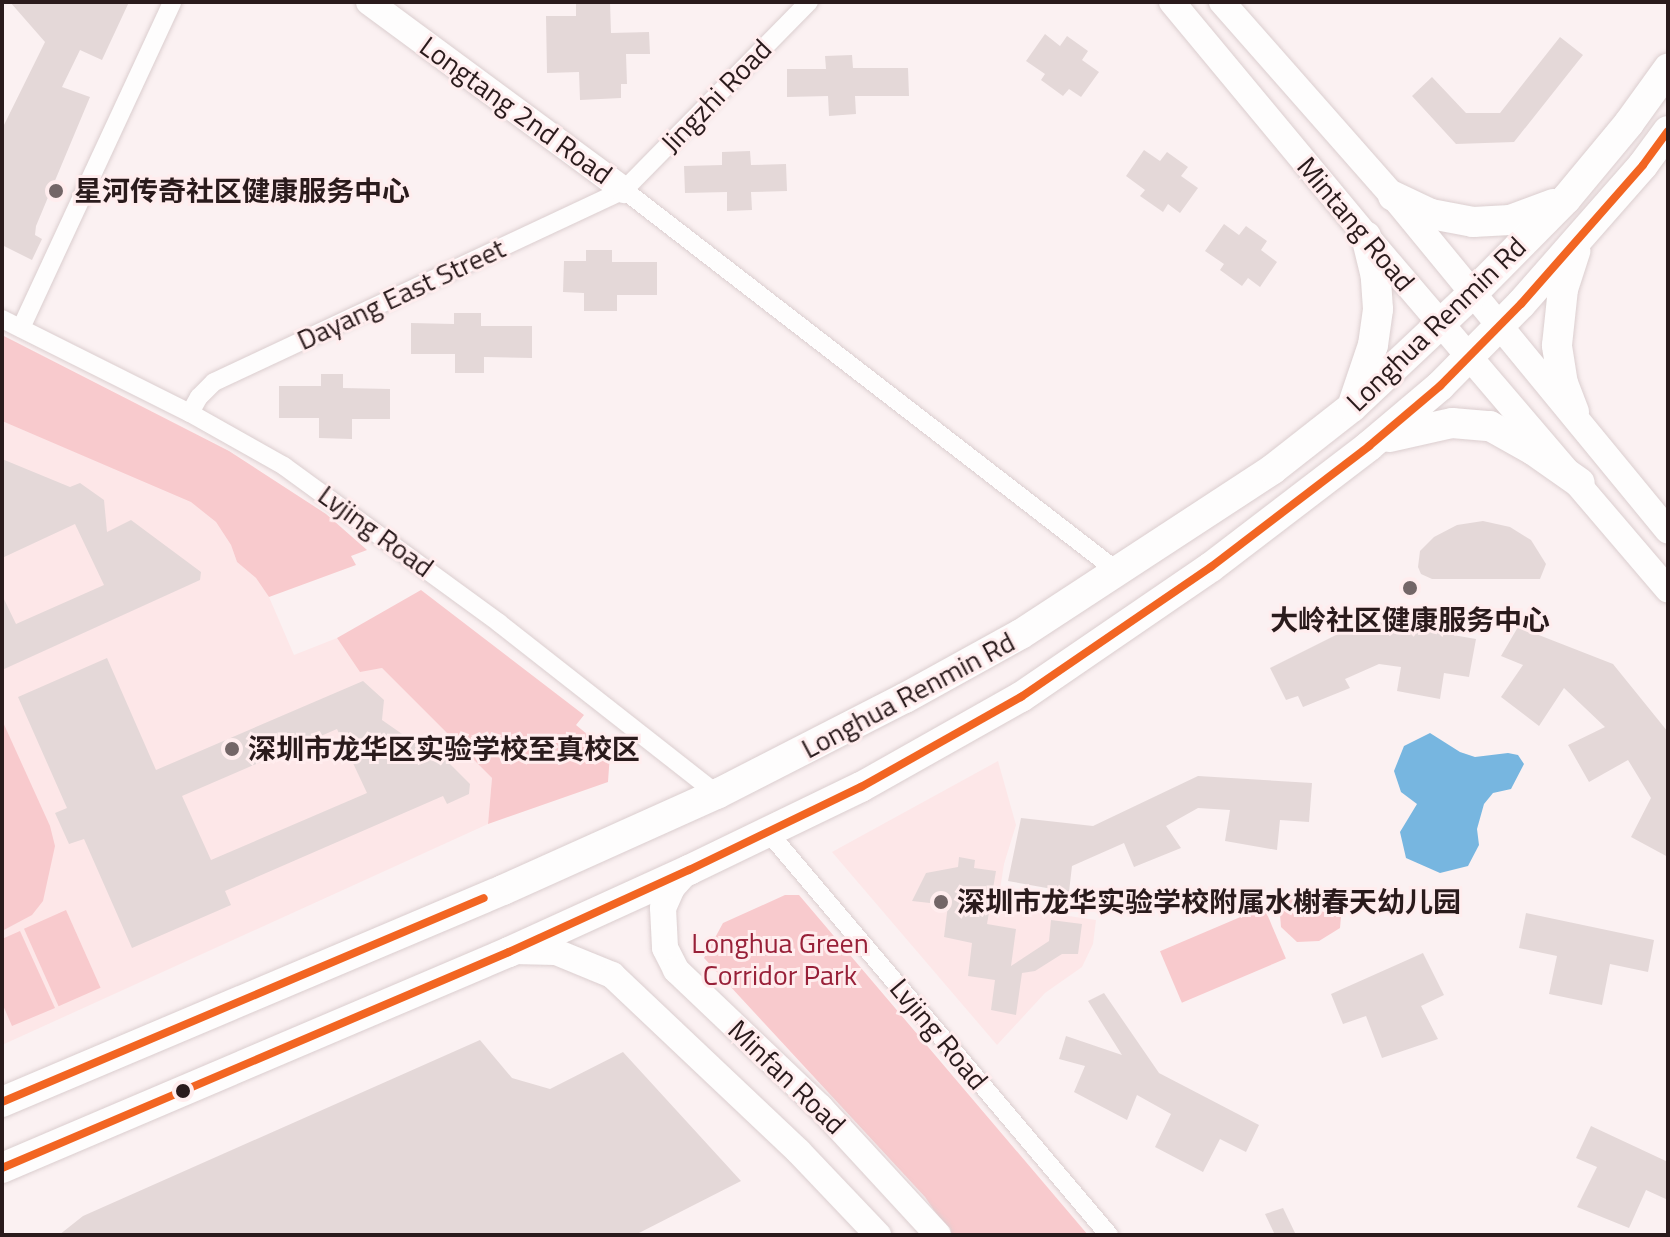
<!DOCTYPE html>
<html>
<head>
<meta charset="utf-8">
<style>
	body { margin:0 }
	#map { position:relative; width:1670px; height:1237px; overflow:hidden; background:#fbf1f2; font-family:"Titillium Web","Noto Sans SC",sans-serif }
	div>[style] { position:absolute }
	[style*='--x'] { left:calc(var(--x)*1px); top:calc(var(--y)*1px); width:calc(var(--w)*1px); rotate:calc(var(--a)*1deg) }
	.built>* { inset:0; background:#fde7e8 }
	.green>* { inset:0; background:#f8cacd; transform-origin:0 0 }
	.water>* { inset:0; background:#77b6e0 }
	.building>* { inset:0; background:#e4d8d8 }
	.roads { filter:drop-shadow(0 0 2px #dbcecf) drop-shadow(0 0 2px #dbcecf) }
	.street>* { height:18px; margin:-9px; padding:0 9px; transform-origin:9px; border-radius:9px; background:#fefdfd }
	.secondary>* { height:26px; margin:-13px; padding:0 13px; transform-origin:13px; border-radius:13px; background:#fefdfd }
	.primary>* { height:30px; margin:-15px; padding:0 15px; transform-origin:15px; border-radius:15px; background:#fefdfd }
	.bus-1>* { height:8px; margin:-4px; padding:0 4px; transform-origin:4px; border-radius:4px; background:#f26522 }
	.dots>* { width:22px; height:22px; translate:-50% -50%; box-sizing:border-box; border:4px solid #ffedee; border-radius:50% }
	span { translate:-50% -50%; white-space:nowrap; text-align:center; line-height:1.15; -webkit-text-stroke:6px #ffedee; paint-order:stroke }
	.street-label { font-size:28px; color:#2a1b1c }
	.poi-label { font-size:28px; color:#2a1b1c; font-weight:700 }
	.left { translate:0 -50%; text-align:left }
	.park-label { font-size:28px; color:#982038 }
	.frame { position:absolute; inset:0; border:4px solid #2a1b1c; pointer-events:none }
</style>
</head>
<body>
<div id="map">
	<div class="built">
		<i style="clip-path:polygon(2px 421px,191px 501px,216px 522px,231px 545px,237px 562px,256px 578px,269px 597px,294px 655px,337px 638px,360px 671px,382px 668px,492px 778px,488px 824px,2px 1045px)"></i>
		<i style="clip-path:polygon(998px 761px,1016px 825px,1004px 864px,999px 896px,1015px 908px,1096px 920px,1093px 944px,1082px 967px,1045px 993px,997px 1045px,832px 852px)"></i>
	</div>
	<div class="green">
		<i style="clip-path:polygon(2px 335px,229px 451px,326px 514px,367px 550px,351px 556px,356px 565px,269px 597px,256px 578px,237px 562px,231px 545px,216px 522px,191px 502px,2px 421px)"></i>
		<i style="clip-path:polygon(421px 590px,584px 715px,576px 725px,610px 753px,608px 782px,488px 824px,492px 778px,382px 668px,360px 672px,337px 638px)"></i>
		<i style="clip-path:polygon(2px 720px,50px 826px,55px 846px,43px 901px,32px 915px,2px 931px)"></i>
		<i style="clip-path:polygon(1315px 887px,1329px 893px,1342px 905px,1340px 928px,1319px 941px,1297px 942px,1281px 927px,1279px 902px,1296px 890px)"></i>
		<i style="clip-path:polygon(785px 895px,799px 895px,1088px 1235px,951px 1235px,925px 1197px,704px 958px,723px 923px)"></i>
		<i style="left:1264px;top:907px;width:56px;height:113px;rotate:67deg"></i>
		<i style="left:66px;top:910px;width:85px;height:46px;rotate:66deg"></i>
		<i style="clip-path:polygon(20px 931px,55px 1008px,12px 1026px,2px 1003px,2px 939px)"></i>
	</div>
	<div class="water">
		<i style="clip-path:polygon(1430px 733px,1460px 752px,1475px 757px,1508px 753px,1518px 755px,1524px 764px,1511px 789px,1493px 793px,1484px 804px,1477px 829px,1479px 845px,1468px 866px,1440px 873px,1406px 858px,1400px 832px,1417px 804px,1401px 792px,1394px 771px,1404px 746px)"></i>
	</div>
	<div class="building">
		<i style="clip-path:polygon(10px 2px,129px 2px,102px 60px,80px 50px,62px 87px,90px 97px,36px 226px,35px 235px,42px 239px,32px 260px,2px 245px,2px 129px,45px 42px)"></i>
		<i style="clip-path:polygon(576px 2px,610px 2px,611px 33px,649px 32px,650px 54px,626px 54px,627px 84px,621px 84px,621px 98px,580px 100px,579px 72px,547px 73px,546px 16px,576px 16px)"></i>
		<i style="clip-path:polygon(1045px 34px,1060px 46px,1067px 36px,1088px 51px,1082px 60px,1099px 72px,1081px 97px,1069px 89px,1063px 96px,1041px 80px,1045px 74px,1026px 61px)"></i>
		<i style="clip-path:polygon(1560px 37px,1583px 55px,1514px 142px,1456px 144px,1412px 96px,1432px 77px,1466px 113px,1500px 113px)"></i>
		<i style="clip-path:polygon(852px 55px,853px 68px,908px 68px,909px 96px,855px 96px,856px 114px,829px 116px,828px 96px,787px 97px,787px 69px,826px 69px,825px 56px)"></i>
		<i style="clip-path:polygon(1144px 150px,1160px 161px,1167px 152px,1188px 167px,1181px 176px,1198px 188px,1180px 213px,1168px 204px,1163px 212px,1140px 196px,1145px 190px,1126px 176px)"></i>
		<i style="clip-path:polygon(750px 151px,751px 165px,786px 164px,787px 191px,751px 192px,752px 210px,727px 211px,727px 192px,685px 193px,684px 166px,722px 165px,722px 152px)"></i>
		<i style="clip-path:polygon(1224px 224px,1239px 235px,1246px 226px,1267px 241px,1261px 250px,1277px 262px,1260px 287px,1248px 278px,1242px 286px,1220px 270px,1224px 264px,1205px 251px)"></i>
		<i style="clip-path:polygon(586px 250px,612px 250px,612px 262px,657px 262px,657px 295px,617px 295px,617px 311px,584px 311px,584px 293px,563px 292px,564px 261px,586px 261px)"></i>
		<i style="clip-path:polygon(454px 313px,481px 313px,481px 326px,532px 326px,532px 358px,484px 357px,484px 373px,455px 373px,455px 354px,411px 354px,411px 323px,454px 324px)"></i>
		<i style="clip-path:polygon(321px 374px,343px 374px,343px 388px,390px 389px,390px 419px,352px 419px,352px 439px,319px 438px,319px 418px,279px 418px,279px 386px,321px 386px)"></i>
		<i style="clip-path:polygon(2px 459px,70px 487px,80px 483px,104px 500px,107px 532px,131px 520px,201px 572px,200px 580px,2px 670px,2px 595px,16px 624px,104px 585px,75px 524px,2px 558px)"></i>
		<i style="clip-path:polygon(1483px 521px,1510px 527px,1531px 540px,1546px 564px,1540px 579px,1432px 579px,1421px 574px,1418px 567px,1420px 551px,1434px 537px,1457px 525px)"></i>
		<i style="clip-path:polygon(1366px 620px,1476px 639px,1469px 677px,1444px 673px,1440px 699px,1397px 691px,1401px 667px,1379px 664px,1345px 679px,1350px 688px,1303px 707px,1298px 696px,1286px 700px,1270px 668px)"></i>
		<i style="clip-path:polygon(1518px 627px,1613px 664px,1668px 732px,1668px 857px,1631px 837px,1651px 798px,1628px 760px,1589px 782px,1568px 745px,1605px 727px,1564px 688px,1539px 726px,1501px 697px,1523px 665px,1501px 656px)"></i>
		<i style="clip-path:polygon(evenodd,107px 658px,156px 770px,363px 681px,384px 700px,382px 720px,441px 761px,445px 759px,470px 784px,469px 794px,447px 804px,443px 796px,225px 891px,231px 905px,132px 948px,84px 839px,69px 844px,55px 813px,67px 808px,18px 697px,107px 658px,337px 729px,367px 793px,211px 860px,182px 796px,337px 729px)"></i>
		<i style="clip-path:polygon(1198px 776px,1312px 783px,1309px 822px,1280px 820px,1277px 850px,1225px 841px,1230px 810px,1198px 808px,1166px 826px,1181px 848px,1134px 867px,1124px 843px,1072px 866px,1069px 892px,1008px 881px,1021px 818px,1093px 826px)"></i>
		<i style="clip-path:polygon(959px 857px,975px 860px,974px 868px,996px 871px,987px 924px,1016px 929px,1011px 966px,1049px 941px,1051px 920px,1082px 924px,1078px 954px,1062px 954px,1035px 971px,1022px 973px,1016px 1015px,991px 1010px,995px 980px,968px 976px,972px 943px,944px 937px,948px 905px,912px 901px,926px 873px,958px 867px)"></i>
		<i style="clip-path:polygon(1526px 913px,1654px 940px,1648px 972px,1610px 964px,1602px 1005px,1549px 994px,1557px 956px,1519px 948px)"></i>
		<i style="clip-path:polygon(1423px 953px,1444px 995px,1421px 1006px,1438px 1039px,1382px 1058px,1366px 1016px,1343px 1024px,1331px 994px)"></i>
		<i style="clip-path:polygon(1104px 993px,1159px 1073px,1259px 1125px,1246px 1152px,1220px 1139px,1203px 1172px,1155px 1147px,1171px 1114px,1137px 1095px,1127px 1120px,1074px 1092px,1085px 1066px,1059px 1059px,1066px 1036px,1122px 1055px,1088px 1001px)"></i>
		<i style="clip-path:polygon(480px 1040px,512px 1078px,550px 1089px,623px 1052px,741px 1181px,635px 1235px,59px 1235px,83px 1216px)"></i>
		<i style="clip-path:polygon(1591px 1126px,1668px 1162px,1668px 1200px,1646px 1190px,1629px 1228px,1577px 1207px,1597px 1167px,1576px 1158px)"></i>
		<i style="clip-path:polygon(1283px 1208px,1296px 1235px,1275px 1235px,1265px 1214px)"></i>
	</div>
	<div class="roads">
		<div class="street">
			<i style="--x:624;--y:190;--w:623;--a:37.7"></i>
			<i style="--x:2;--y:319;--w:210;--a:26.6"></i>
			<i style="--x:190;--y:413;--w:108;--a:29.4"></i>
			<i style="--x:284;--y:466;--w:266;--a:36.1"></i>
			<i style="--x:499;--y:623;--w:277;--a:38.1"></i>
			<i style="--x:21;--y:328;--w:359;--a:-65.1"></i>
			<i style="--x:190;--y:413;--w:18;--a:-61"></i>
			<i style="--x:199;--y:397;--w:21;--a:-45"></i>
			<i style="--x:214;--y:382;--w:453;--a:-25.1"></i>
			<i style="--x:624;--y:190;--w:264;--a:-45.5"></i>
			<i style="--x:769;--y:833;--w:527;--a:49.78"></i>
		</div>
		<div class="secondary">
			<i style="--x:369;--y:2;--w:317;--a:36.4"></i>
			<i style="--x:1172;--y:2;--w:304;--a:50.3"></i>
			<i style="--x:1366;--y:236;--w:465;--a:49.5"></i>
			<i style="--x:1222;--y:2;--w:259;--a:48.6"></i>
			<i style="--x:1393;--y:196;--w:433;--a:50.6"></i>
			<i style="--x:688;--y:870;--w:24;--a:132"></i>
			<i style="--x:672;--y:888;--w:22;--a:114"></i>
			<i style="--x:663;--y:908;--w:40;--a:87.1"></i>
			<i style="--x:665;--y:948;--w:25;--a:63"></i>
			<i style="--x:676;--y:970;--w:199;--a:43.6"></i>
			<i style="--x:820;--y:1107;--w:174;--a:47.3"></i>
			<i style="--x:512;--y:951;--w:44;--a:1.3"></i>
			<i style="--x:556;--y:952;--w:61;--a:22.3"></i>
			<i style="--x:612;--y:975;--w:257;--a:43.4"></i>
			<i style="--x:799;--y:1152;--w:115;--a:46.4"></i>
		</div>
		<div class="primary">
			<i style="--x:1393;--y:196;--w:42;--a:25.3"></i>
			<i style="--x:1431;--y:214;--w:43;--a:10.8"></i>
			<i style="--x:1473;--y:222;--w:37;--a:-3"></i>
			<i style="--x:1510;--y:220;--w:46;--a:-20.4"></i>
			<i style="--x:1354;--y:401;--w:59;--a:-71.3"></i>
			<i style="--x:1373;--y:345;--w:36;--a:-82"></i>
			<i style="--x:1378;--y:309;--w:32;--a:-94"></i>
			<i style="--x:1376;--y:277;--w:42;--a:-103.7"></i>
			<i style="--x:1574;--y:412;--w:30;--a:-111"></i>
			<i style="--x:1563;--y:384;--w:39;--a:-99"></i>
			<i style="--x:1557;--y:345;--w:56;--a:-83.9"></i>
			<i style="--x:1563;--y:289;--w:40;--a:-72"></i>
			<i style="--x:1389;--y:437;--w:65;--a:-12.5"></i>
			<i style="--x:1452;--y:423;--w:38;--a:5"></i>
			<i style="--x:1490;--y:426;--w:49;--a:29.2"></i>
			<i style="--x:1533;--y:450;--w:57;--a:35.1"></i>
			<i style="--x:2;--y:1102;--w:544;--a:-22.94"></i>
			<i style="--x:503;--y:890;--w:235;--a:-24.2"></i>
			<i style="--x:717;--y:794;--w:211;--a:-27.1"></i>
			<i style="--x:905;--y:698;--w:132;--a:-28.9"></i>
			<i style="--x:1021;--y:634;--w:301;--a:-33.2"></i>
			<i style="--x:1273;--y:469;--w:100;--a:-38.1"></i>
			<i style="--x:1352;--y:407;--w:166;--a:-43.3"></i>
			<i style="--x:1473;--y:293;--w:132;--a:-45.3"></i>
			<i style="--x:1566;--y:199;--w:99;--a:-50.3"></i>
			<i style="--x:1629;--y:123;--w:67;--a:-54.2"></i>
			<i style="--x:2;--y:1168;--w:551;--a:-23.08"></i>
			<i style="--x:509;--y:952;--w:198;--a:-24.5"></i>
			<i style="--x:689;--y:870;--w:191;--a:-25.8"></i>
			<i style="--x:861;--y:787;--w:184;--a:-29.4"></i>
			<i style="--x:1021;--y:697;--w:230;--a:-34.4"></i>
			<i style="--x:1211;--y:567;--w:199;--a:-37.4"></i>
			<i style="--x:1369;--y:446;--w:93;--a:-40.2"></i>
			<i style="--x:1440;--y:386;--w:115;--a:-45.4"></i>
			<i style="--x:1521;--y:304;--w:185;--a:-48.7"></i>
			<i style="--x:1643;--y:165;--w:42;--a:-53.7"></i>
		</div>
	</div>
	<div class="bus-1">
		<i style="--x:2;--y:1102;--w:523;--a:-22.94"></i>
		<i style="--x:2;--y:1168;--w:551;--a:-23.08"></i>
		<i style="--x:509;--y:952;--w:198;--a:-24.5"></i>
		<i style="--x:689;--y:870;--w:191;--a:-25.8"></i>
		<i style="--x:861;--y:787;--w:184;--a:-29.4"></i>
		<i style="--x:1021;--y:697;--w:230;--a:-34.4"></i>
		<i style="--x:1211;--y:567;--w:199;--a:-37.4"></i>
		<i style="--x:1369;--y:446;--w:93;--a:-40.2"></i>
		<i style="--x:1440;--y:386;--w:115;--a:-45.4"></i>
		<i style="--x:1521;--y:304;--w:185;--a:-48.7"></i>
		<i style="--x:1643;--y:165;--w:42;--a:-53.7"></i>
	</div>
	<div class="dots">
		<i style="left:56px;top:191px;background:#736667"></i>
		<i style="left:1410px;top:588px;background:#736667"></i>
		<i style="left:232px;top:749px;background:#736667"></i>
		<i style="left:941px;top:902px;background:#736667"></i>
		<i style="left:183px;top:1091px;background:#2a1b1c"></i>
	</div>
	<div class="street-label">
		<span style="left:716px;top:96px;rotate:-46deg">Jingzhi Road</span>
		<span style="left:516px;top:110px;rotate:36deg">Longtang 2nd Road</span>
		<span style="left:1356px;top:224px;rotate:50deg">Mintang Road</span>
		<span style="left:401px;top:294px;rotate:-25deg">Dayang East Street</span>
		<span style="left:1436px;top:324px;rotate:-44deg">Longhua Renmin Rd</span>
		<span style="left:376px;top:531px;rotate:36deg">Lvjing Road</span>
		<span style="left:908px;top:695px;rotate:-28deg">Longhua Renmin Rd</span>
		<span style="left:939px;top:1034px;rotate:50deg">Lvjing Road</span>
		<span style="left:787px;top:1077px;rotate:44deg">Minfan Road</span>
	</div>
	<div class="poi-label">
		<span class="left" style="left:74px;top:191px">星河传奇社区健康服务中心</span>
		<span style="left:1410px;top:620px">大岭社区健康服务中心</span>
		<span class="left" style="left:248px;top:749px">深圳市龙华区实验学校至真校区</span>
		<span class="left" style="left:957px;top:902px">深圳市龙华实验学校附属水榭春天幼儿园</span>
	</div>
	<div class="park-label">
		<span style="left:780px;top:959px">Longhua Green<br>Corridor Park</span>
	</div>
	<div class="frame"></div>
</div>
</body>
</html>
